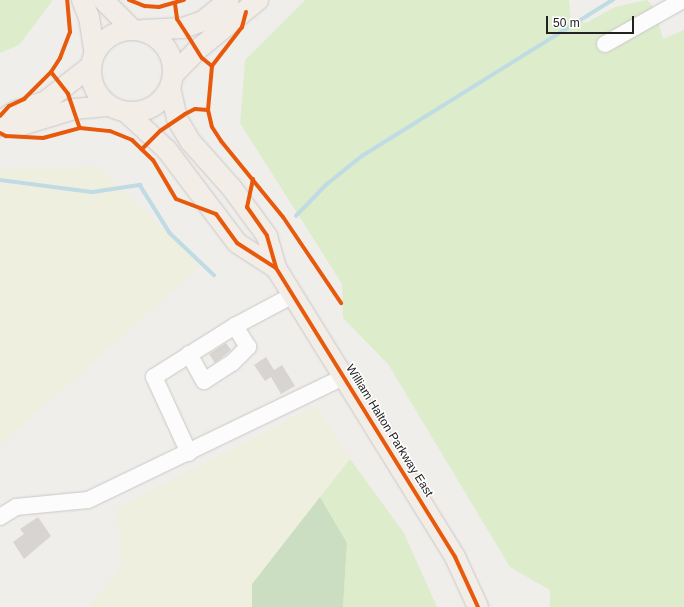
<!DOCTYPE html>
<html>
<head>
<meta charset="utf-8">
<style>
	body { margin:0 }
	#map { position:relative; width:684px; height:607px; overflow:hidden; background:#f0eeeb; font-family:Helvetica,sans-serif }
	div>[style] { position:absolute }
	[style*='--x'] { left:calc(var(--x)*1px); top:calc(var(--y)*1px); width:calc(var(--w)*1px); rotate:calc(var(--a)*1deg) }
	.farmland>* { inset:0; background:#efefdf }
	.grass>* { inset:0; background:#ddeccb }
	.forest>* { inset:0; background:#cbdec1 }
	.stream>* { height:3.5px; margin:-1.75px; padding:0 1.75px; transform-origin:1.75px; border-radius:1.75px; background:#bfdbe3 }
	.building>* { inset:0; background:#d7d4d2 }
	.roads { filter:drop-shadow(0 0 1px #c9c8c7) drop-shadow(0 0 1px #c9c8c7) }
	.minor>* { height:16px; margin:-8px; padding:0 8px; transform-origin:8px; border-radius:8px; background:#fdfcfc }
	.major>* { height:20px; margin:-10px; padding:0 10px; transform-origin:10px; border-radius:10px; background:#f3ede7 }
	.major>.ring { margin:-10px; padding:0; box-sizing:content-box; background:none; border:20px solid #f3ede7; border-radius:50% }
	.cycleway>* { height:4px; margin:-2px; padding:0 2px; transform-origin:2px; border-radius:2px; background:#e8590c }
	span { translate:-50% -50%; white-space:nowrap; text-align:center; line-height:1.15; -webkit-text-stroke:3px #fff; paint-order:stroke }
	.street-label { font-size:12px; color:#222 }
	.scale { position:absolute; left:546px; top:16px; width:88px; height:18px; box-sizing:border-box; border:2px solid #222; border-top:0; padding-left:5px; font-size:12px; line-height:14px; white-space:nowrap; color:#222; -webkit-text-stroke:3px #fff; paint-order:stroke }
</style>
</head>
<body>
<div id="map">
	<div class="farmland">
		<i style="clip-path:polygon(98px 166px,201px 266px,0 445px,0 169px)"></i>
		<i style="clip-path:polygon(317px 405px,350px 459px,252px 584px,252px 607px,89px 607px,121px 567px,117px 508px)"></i>
	</div>
	<div class="grass">
		<i style="clip-path:polygon(0 0,53px 0,19px 45px,0 53px)"></i>
		<i style="clip-path:polygon(305px 0,569px 0,571px 20px,586px 23px,615px 7px,647px 0,655px 9px,663px 39px,684px 30px,684px 607px,550px 607px,550px 590px,510px 567px,388px 364px,343px 318px,342px 284px,240px 123px,245px 60px)"></i>
		<i style="clip-path:polygon(350px 459px,404px 533px,437px 607px,343px 607px,347px 543px,320px 497px)"></i>
	</div>
	<div class="forest">
		<i style="clip-path:polygon(320px 497px,347px 543px,343px 607px,252px 607px,252px 584px)"></i>
	</div>
	<div class="stream">
		<i style="--x:0;--y:180;--w:94;--a:7.4"></i>
		<i style="--x:93;--y:192;--w:48;--a:-8.5"></i>
		<i style="--x:140;--y:185;--w:57;--a:58"></i>
		<i style="--x:170;--y:233;--w:61;--a:43.7"></i>
		<i style="--x:296;--y:216;--w:45;--a:-45.9"></i>
		<i style="--x:327;--y:184;--w:45;--a:-38.7"></i>
		<i style="--x:362;--y:156;--w:296;--a:-31.9"></i>
	</div>
	<div class="building">
		<i style="clip-path:polygon(226px 343px,231px 350px,215px 363px,209px 354px)"></i>
		<i style="clip-path:polygon(266px 357px,274px 370px,282px 365px,295px 386px,281px 394px,271px 377px,265px 381px,254px 365px)"></i>
		<i style="clip-path:polygon(38px 517px,51px 536px,24px 559px,13px 542px,24px 534px,20px 529px)"></i>
	</div>
	<div class="roads">
		<div class="minor">
			<i style="--x:605;--y:44;--w:90;--a:-29.4"></i>
			<i style="--x:189;--y:354;--w:31;--a:61"></i>
			<i style="--x:204;--y:381;--w:33;--a:-33"></i>
			<i style="--x:232;--y:363;--w:23;--a:-45"></i>
			<i style="--x:248;--y:347;--w:25;--a:-122"></i>
			<i style="--x:189;--y:453;--w:84;--a:-114.7"></i>
			<i style="--x:154;--y:377;--w:96;--a:-32.2"></i>
			<i style="--x:235;--y:326;--w:66;--a:-28.1"></i>
			<i style="--x:0;--y:517;--w:19;--a:-32"></i>
			<i style="--x:16;--y:507;--w:72;--a:-5.6"></i>
			<i style="--x:88;--y:500;--w:284;--a:-25.7"></i>
		</div>
		<div class="major">
			<i style="--x:82;--y:0;--w:18;--a:68"></i>
			<i style="--x:89;--y:17;--w:36;--a:81"></i>
			<i style="--x:103;--y:0;--w:41;--a:45"></i>
			<i class="ring" style="left:91px;top:30px;width:62px;height:62px"></i>
			<i style="--x:143;--y:30;--w:40;--a:-2.9"></i>
			<i style="--x:183;--y:28;--w:21;--a:-19"></i>
			<i style="--x:203;--y:21;--w:33;--a:-39"></i>
			<i style="--x:174;--y:74;--w:33;--a:-46"></i>
			<i style="--x:197;--y:50;--w:79;--a:-39.3"></i>
			<i style="--x:170;--y:88;--w:32;--a:77"></i>
			<i style="--x:177;--y:119;--w:26;--a:59"></i>
			<i style="--x:190;--y:141;--w:62;--a:48.3"></i>
			<i style="--x:231;--y:187;--w:61;--a:53.7"></i>
			<i style="--x:267;--y:236;--w:33;--a:74"></i>
			<i style="--x:276;--y:268;--w:340;--a:58.2"></i>
			<i style="--x:455;--y:557;--w:55;--a:65.3"></i>
			<i style="--x:126;--y:112;--w:56;--a:42.8"></i>
			<i style="--x:167;--y:150;--w:116;--a:53"></i>
			<i style="--x:237;--y:243;--w:46;--a:32.7"></i>
			<i style="--x:0;--y:121;--w:19;--a:-32"></i>
			<i style="--x:16;--y:111;--w:32;--a:-18"></i>
			<i style="--x:46;--y:101;--w:57;--a:-37.9"></i>
			<i style="--x:0;--y:126;--w:22;--a:-3"></i>
			<i style="--x:22;--y:125;--w:54;--a:-17.1"></i>
			<i style="--x:74;--y:109;--w:36;--a:-5"></i>
		</div>
	</div>
	<div class="cycleway">
		<i style="--x:129;--y:0;--w:17;--a:21"></i>
		<i style="--x:145;--y:6;--w:14;--a:4"></i>
		<i style="--x:159;--y:7;--w:26;--a:-16"></i>
		<i style="--x:175;--y:4;--w:15;--a:82"></i>
		<i style="--x:177;--y:19;--w:20;--a:57"></i>
		<i style="--x:188;--y:36;--w:26;--a:58"></i>
		<i style="--x:202;--y:58;--w:13;--a:39"></i>
		<i style="--x:246;--y:12;--w:16;--a:105"></i>
		<i style="--x:242;--y:27;--w:49;--a:127.6"></i>
		<i style="--x:212;--y:66;--w:44;--a:95.2"></i>
		<i style="--x:208;--y:110;--w:17;--a:77"></i>
		<i style="--x:212;--y:127;--w:17;--a:57"></i>
		<i style="--x:221;--y:141;--w:98;--a:50.8"></i>
		<i style="--x:283;--y:217;--w:104;--a:56"></i>
		<i style="--x:51;--y:72;--w:28;--a:52"></i>
		<i style="--x:68;--y:94;--w:36;--a:71"></i>
		<i style="--x:0;--y:116;--w:13;--a:-48"></i>
		<i style="--x:9;--y:106;--w:17;--a:-25"></i>
		<i style="--x:24;--y:99;--w:38;--a:-45"></i>
		<i style="--x:51;--y:72;--w:17;--a:-57"></i>
		<i style="--x:60;--y:58;--w:28;--a:-69"></i>
		<i style="--x:70;--y:32;--w:32;--a:-95"></i>
		<i style="--x:0;--y:133;--w:7;--a:27"></i>
		<i style="--x:6;--y:136;--w:37;--a:3"></i>
		<i style="--x:43;--y:138;--w:38;--a:-15"></i>
		<i style="--x:80;--y:128;--w:30;--a:6"></i>
		<i style="--x:110;--y:131;--w:24;--a:22"></i>
		<i style="--x:132;--y:140;--w:29;--a:44"></i>
		<i style="--x:153;--y:160;--w:45;--a:59.5"></i>
		<i style="--x:176;--y:199;--w:43;--a:20.6"></i>
		<i style="--x:216;--y:214;--w:36;--a:54"></i>
		<i style="--x:237;--y:243;--w:46;--a:32.7"></i>
		<i style="--x:142;--y:149;--w:25;--a:-45"></i>
		<i style="--x:160;--y:131;--w:30;--a:-34"></i>
		<i style="--x:185;--y:114;--w:11;--a:-27"></i>
		<i style="--x:195;--y:109;--w:13;--a:4"></i>
		<i style="--x:253;--y:179;--w:29;--a:102"></i>
		<i style="--x:247;--y:207;--w:35;--a:55"></i>
		<i style="--x:267;--y:236;--w:33;--a:74"></i>
		<i style="--x:276;--y:268;--w:340;--a:58.2"></i>
		<i style="--x:455;--y:557;--w:55;--a:65.3"></i>
	</div>
	<div class="street-label">
		<span style="left:389px;top:431px;rotate:58deg">William Halton Parkway East</span>
	</div>
	<div class="scale">50 m</div>
</div>
</body>
</html>
